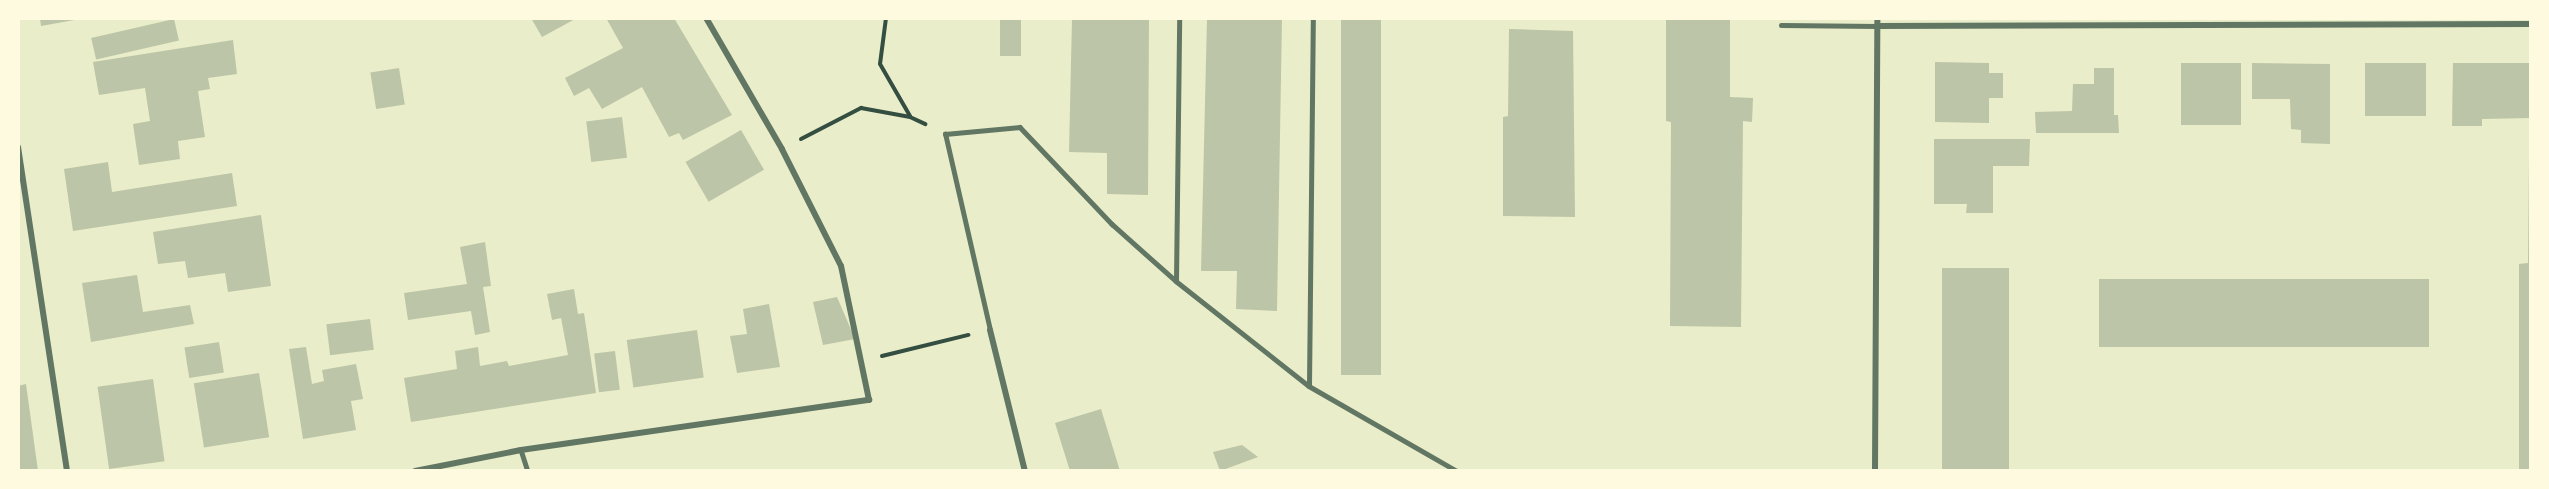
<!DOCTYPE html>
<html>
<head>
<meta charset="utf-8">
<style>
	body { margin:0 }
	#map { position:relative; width:2549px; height:489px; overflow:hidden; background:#e9edc9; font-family:"Archivo Narrow",sans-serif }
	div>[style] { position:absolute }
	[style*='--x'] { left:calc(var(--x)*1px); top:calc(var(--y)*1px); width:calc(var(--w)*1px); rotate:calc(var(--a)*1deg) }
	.building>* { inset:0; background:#bcc5a7; transform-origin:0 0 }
	.path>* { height:4px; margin:-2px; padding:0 2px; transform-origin:2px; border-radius:2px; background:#344e41 }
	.service>* { height:4.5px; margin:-2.25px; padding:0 2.25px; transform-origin:2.25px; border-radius:2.25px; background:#617663 }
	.minor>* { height:6px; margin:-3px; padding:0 3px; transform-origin:3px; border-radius:3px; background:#617663 }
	span { translate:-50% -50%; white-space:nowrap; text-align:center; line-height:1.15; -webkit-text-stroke:4.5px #fefae0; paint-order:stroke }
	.frame { position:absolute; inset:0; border:20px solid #fefae0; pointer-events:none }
</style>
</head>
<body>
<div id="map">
	<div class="building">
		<i style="clip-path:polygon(40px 18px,80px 18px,80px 19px,41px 26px)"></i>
		<i style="clip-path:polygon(531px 18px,577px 18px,542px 37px)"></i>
		<i style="clip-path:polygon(606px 18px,674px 18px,732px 115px,683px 140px,679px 133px,669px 137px,642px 87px,602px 109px,589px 88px,574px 96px,565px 78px,623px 48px)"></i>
		<i style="left:1000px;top:18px;width:21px;height:38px"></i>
		<i style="clip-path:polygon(1072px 18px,1149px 18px,1148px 195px,1107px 194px,1107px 153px,1069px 152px)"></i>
		<i style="clip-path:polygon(1207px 18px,1282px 18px,1277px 311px,1236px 309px,1237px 271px,1201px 271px)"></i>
		<i style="left:1341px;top:18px;width:40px;height:357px"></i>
		<i style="clip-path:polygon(1666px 18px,1730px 18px,1730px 97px,1753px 98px,1752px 122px,1743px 121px,1741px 327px,1670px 326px,1671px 122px,1666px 121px)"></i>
		<i style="left:174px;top:19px;width:22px;height:85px;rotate:77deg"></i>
		<i style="clip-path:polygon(1509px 29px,1573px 31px,1575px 217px,1503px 216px,1503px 117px,1508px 116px)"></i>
		<i style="clip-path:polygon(233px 40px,237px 74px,208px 78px,210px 89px,198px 91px,205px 137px,178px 141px,180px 159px,139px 165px,133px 124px,150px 121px,145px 88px,99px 95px,93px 62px)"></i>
		<i style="clip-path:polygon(1935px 62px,1989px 63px,1989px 73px,2003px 73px,2003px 98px,1989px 98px,1989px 123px,1935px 122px)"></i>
		<i style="left:2181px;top:63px;width:60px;height:62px"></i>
		<i style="clip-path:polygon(2252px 63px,2330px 64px,2330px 144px,2301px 143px,2301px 130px,2291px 129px,2290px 99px,2252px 99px)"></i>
		<i style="left:2365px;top:63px;width:61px;height:53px"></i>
		<i style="clip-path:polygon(2453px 63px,2531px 63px,2531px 118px,2482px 119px,2482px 126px,2452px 126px)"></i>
		<i style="left:399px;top:68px;width:37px;height:29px;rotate:81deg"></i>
		<i style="clip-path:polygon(2094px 68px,2114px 68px,2114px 115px,2118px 115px,2119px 133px,2036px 133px,2035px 112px,2072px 111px,2073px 84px,2094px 84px)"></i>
		<i style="left:622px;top:117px;width:41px;height:36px;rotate:83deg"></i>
		<i style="left:741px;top:130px;width:46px;height:64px;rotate:60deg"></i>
		<i style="clip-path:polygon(1934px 139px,2030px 139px,2029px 166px,1993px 166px,1993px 213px,1966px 213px,1967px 204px,1934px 204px)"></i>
		<i style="clip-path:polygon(2529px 158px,2531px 471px,2519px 471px,2519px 264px,2528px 263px)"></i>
		<i style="clip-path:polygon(108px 162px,112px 192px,232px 173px,237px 206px,73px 231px,64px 169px)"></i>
		<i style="clip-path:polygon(261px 215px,271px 286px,228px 292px,225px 273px,188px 278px,185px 261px,158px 264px,153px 232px)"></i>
		<i style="clip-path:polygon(485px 242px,491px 286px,483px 287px,490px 332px,475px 335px,471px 311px,408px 320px,404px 293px,467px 284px,460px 247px)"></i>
		<i style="left:1942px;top:268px;width:67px;height:203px"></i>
		<i style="clip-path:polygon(137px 275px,143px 312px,190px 305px,194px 324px,91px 342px,82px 283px)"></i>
		<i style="left:2429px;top:279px;width:68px;height:330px;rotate:90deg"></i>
		<i style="clip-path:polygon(574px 289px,578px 314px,584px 313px,596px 393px,411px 422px,404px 378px,457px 369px,455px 351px,478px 347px,480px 366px,507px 361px,509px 366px,568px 355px,561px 318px,552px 320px,547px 294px)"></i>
		<i style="clip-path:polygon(837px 297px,855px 339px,823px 345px,813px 302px)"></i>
		<i style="clip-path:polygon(769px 304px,780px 367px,737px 373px,730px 336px,747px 334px,743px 309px)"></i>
		<i style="left:370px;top:319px;width:31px;height:44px;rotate:83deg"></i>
		<i style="left:697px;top:330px;width:48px;height:71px;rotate:82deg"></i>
		<i style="left:219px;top:342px;width:31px;height:35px;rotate:81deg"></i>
		<i style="clip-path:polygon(306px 347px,312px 384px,324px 381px,322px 370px,356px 364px,363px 399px,351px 401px,356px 430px,303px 439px,289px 349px)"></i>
		<i style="left:615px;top:351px;width:39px;height:21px;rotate:83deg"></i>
		<i style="left:259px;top:373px;width:65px;height:66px;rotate:81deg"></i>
		<i style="left:153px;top:379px;width:83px;height:56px;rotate:82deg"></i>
		<i style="clip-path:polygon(26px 384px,38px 471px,18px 471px,18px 386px)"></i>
		<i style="clip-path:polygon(1101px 409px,1120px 471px,1070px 471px,1055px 423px)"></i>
		<i style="clip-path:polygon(1242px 445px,1258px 457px,1220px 471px,1213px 452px)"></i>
	</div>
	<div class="path">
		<i style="--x:886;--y:18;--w:46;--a:97.4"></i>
		<i style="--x:880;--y:64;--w:60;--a:60"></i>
		<i style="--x:801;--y:139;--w:68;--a:-27.3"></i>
		<i style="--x:861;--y:108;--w:50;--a:10.4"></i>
		<i style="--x:910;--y:117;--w:17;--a:25"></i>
		<i style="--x:882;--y:356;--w:89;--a:-13.7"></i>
	</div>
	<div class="service">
		<i style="--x:1781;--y:25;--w:96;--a:0.6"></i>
		<i style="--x:1176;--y:281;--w:263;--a:-89.3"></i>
		<i style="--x:990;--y:330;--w:201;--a:-102.9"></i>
		<i style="--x:945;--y:134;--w:75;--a:-5.3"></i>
		<i style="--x:1020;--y:127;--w:134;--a:46.5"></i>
		<i style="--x:1112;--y:224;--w:86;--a:41.7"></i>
		<i style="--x:1176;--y:281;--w:169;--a:38.3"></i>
		<i style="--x:1309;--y:386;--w:171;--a:29.9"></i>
		<i style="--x:1309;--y:386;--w:368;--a:-89.4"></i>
		<i style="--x:521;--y:450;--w:22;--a:72"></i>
	</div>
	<div class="minor">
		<i style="--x:1877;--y:26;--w:654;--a:-0.18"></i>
		<i style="--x:18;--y:147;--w:328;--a:81.4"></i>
		<i style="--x:990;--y:330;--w:145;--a:76.1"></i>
		<i style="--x:415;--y:471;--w:108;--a:-11.2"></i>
		<i style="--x:521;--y:450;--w:352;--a:-8.2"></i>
		<i style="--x:869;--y:400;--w:137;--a:-101.8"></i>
		<i style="--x:841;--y:266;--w:131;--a:-116.8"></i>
		<i style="--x:782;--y:149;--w:151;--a:-120.1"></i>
		<i style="--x:1875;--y:471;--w:453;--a:-89.7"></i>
	</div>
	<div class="frame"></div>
</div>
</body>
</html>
